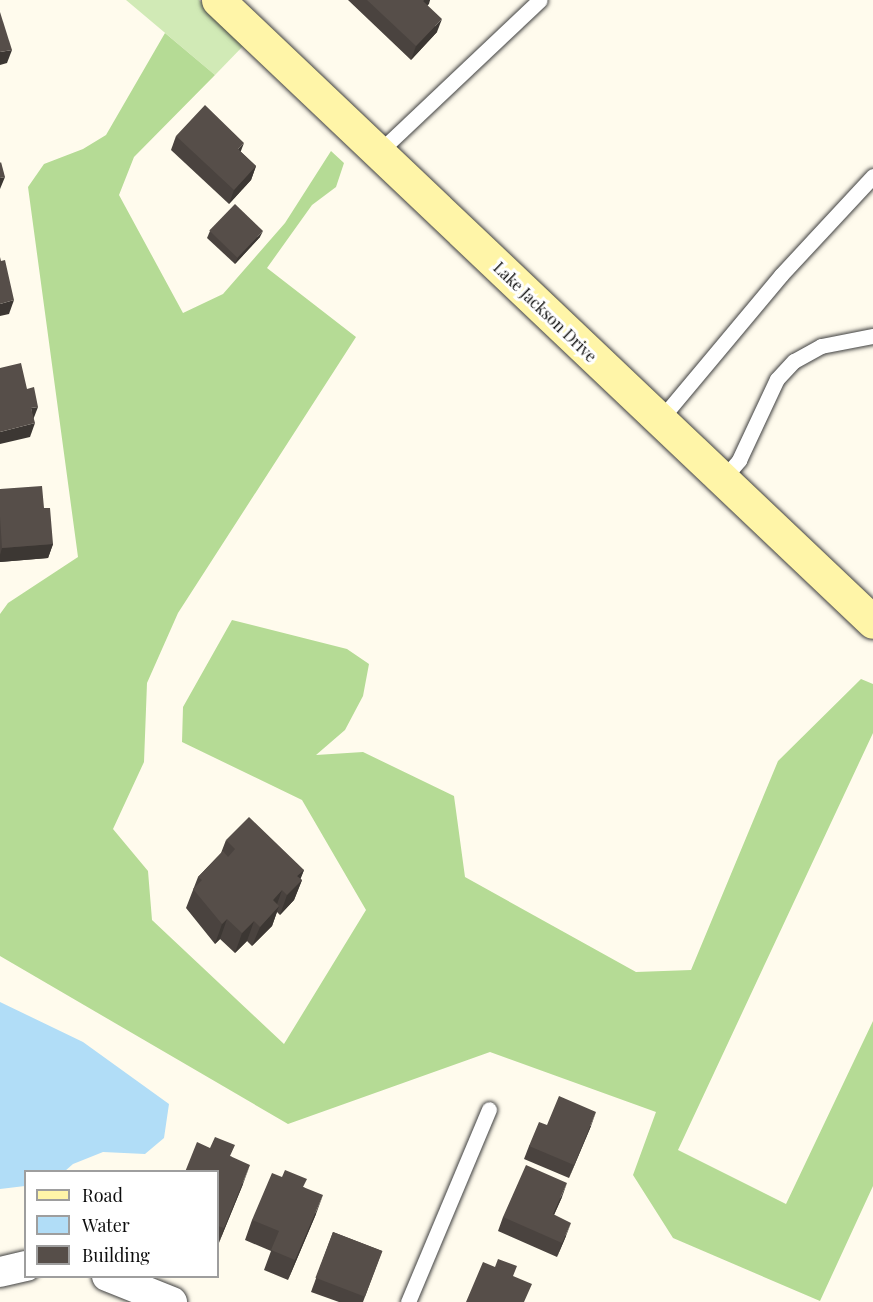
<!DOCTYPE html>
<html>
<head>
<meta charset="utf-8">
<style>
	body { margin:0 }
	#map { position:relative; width:873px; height:1302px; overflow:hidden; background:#fffbed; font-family:"Playfair Display",serif }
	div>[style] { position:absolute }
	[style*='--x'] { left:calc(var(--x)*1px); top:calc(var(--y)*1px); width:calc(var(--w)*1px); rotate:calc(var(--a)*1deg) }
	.green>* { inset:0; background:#d1eab6 }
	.forest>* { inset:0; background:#b5db95 }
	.water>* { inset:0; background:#b1ddf7 }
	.roads { filter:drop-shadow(0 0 2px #404040) drop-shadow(0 0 2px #404040) }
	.lane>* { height:15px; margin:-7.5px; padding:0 7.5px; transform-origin:7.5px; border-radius:7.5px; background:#fff }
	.street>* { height:30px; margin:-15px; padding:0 15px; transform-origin:15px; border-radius:15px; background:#fff }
	.secondary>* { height:33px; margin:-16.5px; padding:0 16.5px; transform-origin:16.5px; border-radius:16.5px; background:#fff5a8 }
	.wall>* { inset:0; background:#4a433f }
	.shaded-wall>* { inset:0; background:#3c3733 }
	.building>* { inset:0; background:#564e49; transform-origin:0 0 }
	span { translate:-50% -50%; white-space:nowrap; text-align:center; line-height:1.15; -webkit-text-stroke:6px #fff; paint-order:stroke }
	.street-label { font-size:16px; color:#0d0d0d }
	.legend { position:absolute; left:24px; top:1170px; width:195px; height:108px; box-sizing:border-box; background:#fff; border:2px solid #9e9e9e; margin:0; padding:8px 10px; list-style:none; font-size:18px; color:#0d0d0d }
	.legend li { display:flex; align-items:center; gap:12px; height:30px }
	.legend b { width:30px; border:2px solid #9e9e9e }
</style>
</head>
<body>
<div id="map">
	<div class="green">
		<i style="clip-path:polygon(126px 0,199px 0,246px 43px,215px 75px)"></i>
	</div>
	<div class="forest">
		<i style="clip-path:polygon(165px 33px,215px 75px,134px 157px,119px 195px,183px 313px,223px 294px,285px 223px,331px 151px,344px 163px,336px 187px,312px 205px,267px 268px,356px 337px,178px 613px,147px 683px,144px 762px,113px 829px,148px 871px,152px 920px,284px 1044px,366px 910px,302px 800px,182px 742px,183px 707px,232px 620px,347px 649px,369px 664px,363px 696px,345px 730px,316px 755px,363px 752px,454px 796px,465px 877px,636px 972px,691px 970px,778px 761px,861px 679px,873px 684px,873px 733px,678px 1150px,786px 1204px,873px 1021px,873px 1186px,820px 1301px,673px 1238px,633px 1175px,656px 1112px,490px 1052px,288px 1124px,0 956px,0 614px,8px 603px,78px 557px,28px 187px,44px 164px,83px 149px,106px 135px)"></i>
	</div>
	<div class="water">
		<i style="clip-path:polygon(0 1002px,83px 1042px,169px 1104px,164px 1138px,145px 1154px,103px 1152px,73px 1164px,65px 1171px,26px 1172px,25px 1186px,0 1189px)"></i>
	</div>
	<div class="roads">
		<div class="lane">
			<i style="--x:379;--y:152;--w:221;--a:-43.4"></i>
			<i style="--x:659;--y:421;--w:190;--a:-50.1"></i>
			<i style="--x:781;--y:275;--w:135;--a:-47.1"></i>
			<i style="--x:721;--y:481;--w:28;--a:-49"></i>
			<i style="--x:739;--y:460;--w:89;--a:-64.9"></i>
			<i style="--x:777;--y:379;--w:25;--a:-47"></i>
			<i style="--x:794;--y:361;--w:31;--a:-29"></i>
			<i style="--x:821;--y:346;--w:53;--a:-10.9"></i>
			<i style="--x:408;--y:1302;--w:209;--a:-67.2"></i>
		</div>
		<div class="street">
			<i style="--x:0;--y:1272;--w:27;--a:-13"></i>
			<i style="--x:107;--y:1276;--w:70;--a:21.8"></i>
		</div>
		<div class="secondary">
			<i style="--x:218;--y:0;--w:903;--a:43.52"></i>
		</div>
	</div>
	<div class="wall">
		<i style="clip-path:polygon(348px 0,430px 0,427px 5px,437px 32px,411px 60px)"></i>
		<i style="clip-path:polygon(176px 136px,241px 152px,256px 166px,251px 180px,229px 204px,171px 150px)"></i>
		<i style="clip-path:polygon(210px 231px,260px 237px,235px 264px,207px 238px)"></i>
		<i style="clip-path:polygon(0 489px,53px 544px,48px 558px,0 562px)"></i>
		<i style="clip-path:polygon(226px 840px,304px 870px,300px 879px,302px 880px,294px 900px,280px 915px,277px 912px,272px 926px,252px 946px,247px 941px,235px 953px,220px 939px,215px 944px,186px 908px,198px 877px,221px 853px)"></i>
		<i style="clip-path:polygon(547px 1125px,591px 1126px,569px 1178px,524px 1159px,529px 1146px)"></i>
		<i style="clip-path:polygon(231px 1156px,243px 1184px,218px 1245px,218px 1172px)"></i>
		<i style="clip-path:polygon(304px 1187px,316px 1214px,288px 1280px,264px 1270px,271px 1251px,245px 1240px,252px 1220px)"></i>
		<i style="clip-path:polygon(562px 1197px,554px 1215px,566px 1236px,557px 1257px,498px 1231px,503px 1217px)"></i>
		<i style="clip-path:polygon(333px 1232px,382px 1251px,363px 1302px,339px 1302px,311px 1292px)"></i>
	</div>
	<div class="shaded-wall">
		<i style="clip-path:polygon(424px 0,430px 0,429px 4px,418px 15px)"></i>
		<i style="clip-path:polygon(442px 19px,437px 32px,411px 60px,416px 46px)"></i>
		<i style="clip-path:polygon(12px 50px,7px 63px,0 65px,0 52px)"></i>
		<i style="clip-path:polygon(244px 143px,239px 156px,238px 149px)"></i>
		<i style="clip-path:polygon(256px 166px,251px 180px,229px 204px,234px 190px)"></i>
		<i style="clip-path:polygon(5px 177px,0 189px,0 178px)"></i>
		<i style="clip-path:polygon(263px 231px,260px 237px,235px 264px,238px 257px)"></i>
		<i style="clip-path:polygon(14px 300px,9px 314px,0 316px,0 304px)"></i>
		<i style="clip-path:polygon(38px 407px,33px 420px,31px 408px)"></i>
		<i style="clip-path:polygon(35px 423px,30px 437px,0 444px,0 432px)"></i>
		<i style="clip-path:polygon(53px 544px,48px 558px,0 562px,0 555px,2px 548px)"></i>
		<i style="clip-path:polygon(304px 870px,299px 883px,302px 880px,294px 900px,280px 915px,287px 895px,297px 876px)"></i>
		<i style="clip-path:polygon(282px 890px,275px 910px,273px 900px)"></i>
		<i style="clip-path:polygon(279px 906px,272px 926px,252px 946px,260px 927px)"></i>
		<i style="clip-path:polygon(227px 919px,220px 939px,215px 944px,222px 924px)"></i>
		<i style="clip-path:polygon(254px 921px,247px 941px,235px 953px,242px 933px)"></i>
		<i style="clip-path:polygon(596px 1112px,591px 1126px,569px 1178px,574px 1165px)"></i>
		<i style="clip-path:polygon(250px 1165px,243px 1184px,218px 1245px,224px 1228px)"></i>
		<i style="clip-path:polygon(567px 1183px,562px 1197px,548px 1228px,553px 1214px)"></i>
		<i style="clip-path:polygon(323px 1195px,316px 1214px,288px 1280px,295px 1260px)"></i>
		<i style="clip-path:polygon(571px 1223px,566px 1236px,557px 1257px,562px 1243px)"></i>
	</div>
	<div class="building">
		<i style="clip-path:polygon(367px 0,424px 0,423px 1px,442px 19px,416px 46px)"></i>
		<i style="clip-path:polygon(0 12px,12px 50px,0 52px)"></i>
		<i style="clip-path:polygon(205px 105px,244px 143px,238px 149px,256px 166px,234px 190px,176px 136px)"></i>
		<i style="clip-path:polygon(1px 162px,5px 177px,0 178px,0 163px)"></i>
		<i style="left:235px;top:204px;width:39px;height:37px;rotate:44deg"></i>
		<i style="clip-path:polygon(0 257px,1px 261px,5px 260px,14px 300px,0 304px)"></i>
		<i style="clip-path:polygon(21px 363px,27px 389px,34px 387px,38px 407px,31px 408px,35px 423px,0 432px,0 368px)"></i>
		<i style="clip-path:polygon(42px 486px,44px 508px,50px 508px,53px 544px,2px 548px,0 517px,0 489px)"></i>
		<i style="clip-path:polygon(249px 817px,304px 870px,297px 876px,302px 880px,287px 895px,282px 890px,273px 900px,279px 906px,260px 927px,254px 921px,242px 933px,227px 919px,222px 924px,193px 889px,202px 880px,198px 877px,223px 851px,228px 857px,235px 849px,226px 840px)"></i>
		<i style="clip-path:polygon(559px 1096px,596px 1112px,574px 1165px,529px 1146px,539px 1122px,547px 1125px)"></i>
		<i style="clip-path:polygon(215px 1137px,235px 1145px,230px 1156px,250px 1165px,224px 1228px,218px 1226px,218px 1172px,185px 1172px,197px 1142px,210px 1148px)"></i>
		<i style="clip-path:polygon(526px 1165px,567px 1183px,553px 1214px,571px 1223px,562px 1243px,503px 1217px)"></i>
		<i style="clip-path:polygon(285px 1170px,307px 1179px,303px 1187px,323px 1195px,295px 1260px,271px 1250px,279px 1231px,252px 1220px,272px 1173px,282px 1177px)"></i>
		<i style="left:333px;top:1232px;width:53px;height:49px;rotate:21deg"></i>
		<i style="clip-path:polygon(498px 1259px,517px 1266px,513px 1276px,532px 1284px,524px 1302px,466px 1302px,483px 1262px,495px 1267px)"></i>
	</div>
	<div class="street-label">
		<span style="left:545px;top:312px;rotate:44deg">Lake Jackson Drive</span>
	</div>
	<ul class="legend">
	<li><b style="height:8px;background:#fff5a8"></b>Road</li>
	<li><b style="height:16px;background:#b1ddf7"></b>Water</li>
	<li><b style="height:16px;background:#564e49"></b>Building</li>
	</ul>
</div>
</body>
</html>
